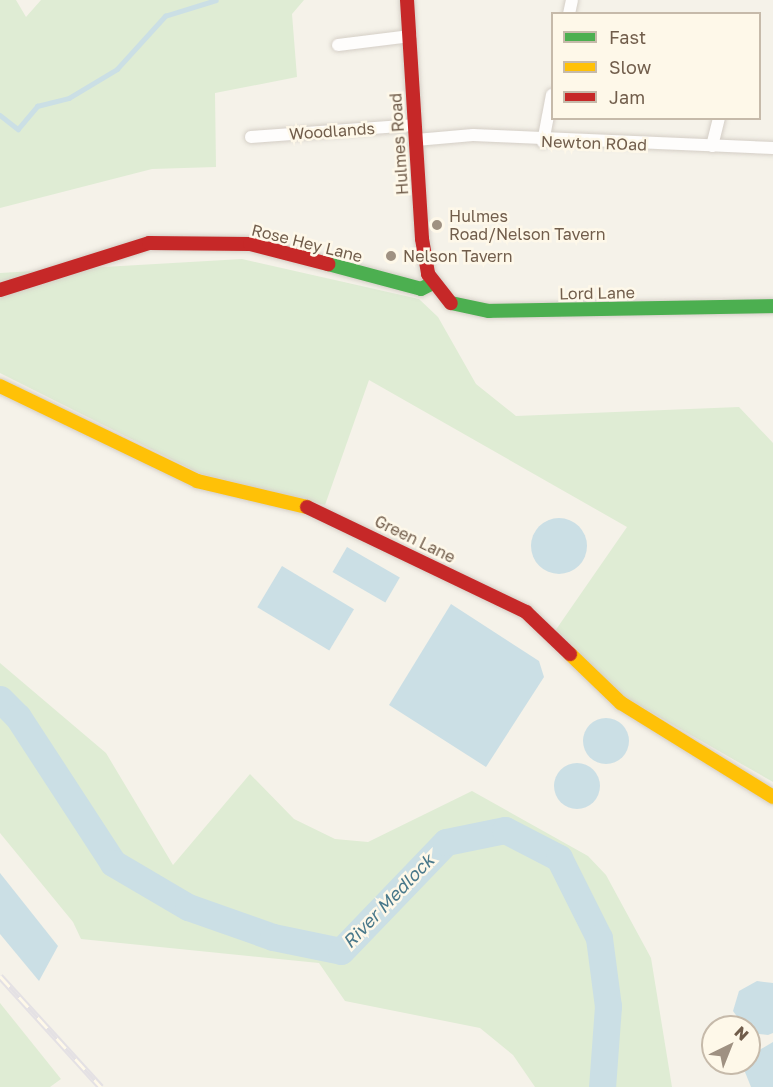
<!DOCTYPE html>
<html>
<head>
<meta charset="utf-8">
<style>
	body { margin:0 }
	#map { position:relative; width:773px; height:1087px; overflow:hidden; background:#f5f2e9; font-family:"Golos Text",sans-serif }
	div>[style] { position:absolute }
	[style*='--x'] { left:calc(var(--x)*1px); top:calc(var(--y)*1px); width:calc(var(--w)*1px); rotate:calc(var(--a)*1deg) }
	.green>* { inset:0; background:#dfecd4 }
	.water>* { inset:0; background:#cbdfe5; transform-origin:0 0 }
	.round { border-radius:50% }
	.stream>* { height:4.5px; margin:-2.25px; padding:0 2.25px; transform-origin:2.25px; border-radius:2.25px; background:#cbdfe5 }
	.river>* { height:27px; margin:-13.5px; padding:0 13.5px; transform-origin:13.5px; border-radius:13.5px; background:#cbdfe5 }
	.roads { filter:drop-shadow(0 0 2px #d4cec6) drop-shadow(0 0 2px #d4cec6) }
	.street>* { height:12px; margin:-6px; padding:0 6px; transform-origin:6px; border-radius:6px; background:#fefdfc }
	.fast>* { height:14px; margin:-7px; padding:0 7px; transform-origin:7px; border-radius:7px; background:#4caf50 }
	.slow>* { height:14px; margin:-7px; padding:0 7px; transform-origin:7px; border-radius:7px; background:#ffc107 }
	.jam>* { height:14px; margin:-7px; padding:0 7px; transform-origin:7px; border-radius:7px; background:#c62828 }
	.rail>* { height:7px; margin-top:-3.5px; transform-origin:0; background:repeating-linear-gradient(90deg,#fef8e9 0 14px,#e4e1e4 0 28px); box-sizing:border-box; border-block:2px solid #e4e1e4 }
	.dots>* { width:16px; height:16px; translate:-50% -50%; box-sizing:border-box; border:3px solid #fef8e9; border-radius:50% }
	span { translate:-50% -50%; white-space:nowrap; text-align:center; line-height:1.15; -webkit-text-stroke:5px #fef8e9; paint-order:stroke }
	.street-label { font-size:16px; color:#715d4b }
	.poi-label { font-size:16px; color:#715d4b }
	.left { translate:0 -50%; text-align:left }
	.water-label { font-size:18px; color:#49788a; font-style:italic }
	.legend { position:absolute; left:551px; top:12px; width:210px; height:108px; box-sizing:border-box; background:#fef8e9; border:2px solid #c6baaa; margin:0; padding:8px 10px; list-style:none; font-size:18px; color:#715d4b }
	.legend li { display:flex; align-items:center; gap:12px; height:30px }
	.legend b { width:30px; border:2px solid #c6baaa }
	.north { position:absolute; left:701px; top:1015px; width:60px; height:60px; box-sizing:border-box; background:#fef8e9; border:2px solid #c6baaa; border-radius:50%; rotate:43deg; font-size:16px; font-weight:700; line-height:24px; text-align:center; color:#715d4b }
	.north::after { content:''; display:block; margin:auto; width:21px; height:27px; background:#9f9182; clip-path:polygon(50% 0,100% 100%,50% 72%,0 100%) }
</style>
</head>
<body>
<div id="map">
	<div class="green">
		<i style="clip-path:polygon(0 0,16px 0,26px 17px,41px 0,304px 0,292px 14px,297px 77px,215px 93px,216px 167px,152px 169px,0 208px)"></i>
		<i style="clip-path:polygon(242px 259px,419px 299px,438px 317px,476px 384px,516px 416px,739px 407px,773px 443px,773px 782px,621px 695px,555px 631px,627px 527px,369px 380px,325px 505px,201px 474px,0 373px,0 273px)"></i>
		<i style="clip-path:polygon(0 663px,106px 753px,173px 865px,250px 774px,294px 819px,335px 839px,368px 842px,472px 791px,588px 856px,606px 875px,651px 958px,672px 1087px,535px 1087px,513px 1055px,480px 1028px,345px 1001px,319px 963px,81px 939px,73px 922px,0 833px)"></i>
		<i style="clip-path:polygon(0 1003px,61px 1079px,50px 1087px,0 1087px)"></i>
	</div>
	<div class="water">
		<i class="round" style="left:531px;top:518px;width:56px;height:56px"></i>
		<i style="left:347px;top:547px;width:61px;height:29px;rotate:30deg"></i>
		<i style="left:282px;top:566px;width:84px;height:48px;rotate:31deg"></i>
		<i style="clip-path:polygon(451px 604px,539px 661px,544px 677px,486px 767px,389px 705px)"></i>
		<i class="round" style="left:583px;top:718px;width:46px;height:46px"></i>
		<i class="round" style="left:554px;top:763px;width:46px;height:46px"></i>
		<i style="clip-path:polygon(0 873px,58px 946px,39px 981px,0 934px)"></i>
		<i style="clip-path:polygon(757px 981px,773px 983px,773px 1033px,768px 1035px,749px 1033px,733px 1011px,739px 991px)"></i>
		<i style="clip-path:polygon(773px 1042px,773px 1087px,751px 1087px,745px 1072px,749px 1056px)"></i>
	</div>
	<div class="stream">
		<i style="--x:0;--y:115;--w:23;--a:38"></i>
		<i style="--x:18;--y:129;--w:30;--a:-50"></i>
		<i style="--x:37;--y:106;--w:33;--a:-14"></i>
		<i style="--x:69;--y:98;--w:56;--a:-31.1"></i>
		<i style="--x:117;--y:69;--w:72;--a:-47.8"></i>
		<i style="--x:165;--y:16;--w:53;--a:-17.4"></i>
	</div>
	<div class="river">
		<i style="--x:0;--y:699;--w:25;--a:45"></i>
		<i style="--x:18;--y:717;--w:174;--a:56.9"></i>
		<i style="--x:113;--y:863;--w:87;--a:30.4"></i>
		<i style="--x:188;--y:907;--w:90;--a:19.4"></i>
		<i style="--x:273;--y:937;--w:69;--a:11.6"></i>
		<i style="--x:341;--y:951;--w:151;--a:-46.1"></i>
		<i style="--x:446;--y:842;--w:60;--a:-11.5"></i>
		<i style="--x:505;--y:830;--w:61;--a:27.4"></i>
		<i style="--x:559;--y:858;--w:89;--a:63.4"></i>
		<i style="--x:599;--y:938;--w:69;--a:82.5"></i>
		<i style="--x:608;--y:1006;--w:81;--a:94.2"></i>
	</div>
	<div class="roads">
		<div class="street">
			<i style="--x:569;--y:14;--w:14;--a:-78"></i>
			<i style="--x:338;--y:45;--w:73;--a:-7.1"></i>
			<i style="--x:251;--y:137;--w:162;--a:-4.2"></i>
			<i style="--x:416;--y:140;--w:57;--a:-5"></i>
			<i style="--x:473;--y:135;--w:300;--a:2.5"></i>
			<i style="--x:543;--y:142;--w:48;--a:-79.2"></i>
			<i style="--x:712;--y:146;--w:29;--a:-76"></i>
		</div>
		<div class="fast">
			<i style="--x:328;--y:264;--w:96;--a:15"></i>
			<i style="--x:421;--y:289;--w:11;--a:-27"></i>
			<i style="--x:451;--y:303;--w:39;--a:12"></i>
			<i style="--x:489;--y:311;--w:284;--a:-1"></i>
		</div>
		<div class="slow">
			<i style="--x:0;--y:386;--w:219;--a:25.7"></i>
			<i style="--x:197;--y:481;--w:113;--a:13.3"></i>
			<i style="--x:570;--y:654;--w:71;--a:43.9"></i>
			<i style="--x:621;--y:703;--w:179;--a:31.7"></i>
		</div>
		<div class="jam">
			<i style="--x:407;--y:0;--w:239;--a:86.4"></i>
			<i style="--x:422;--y:239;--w:36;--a:80"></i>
			<i style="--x:428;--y:274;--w:37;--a:52"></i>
			<i style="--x:0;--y:290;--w:156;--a:-17.5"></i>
			<i style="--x:149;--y:243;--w:101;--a:0.6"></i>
			<i style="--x:250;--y:244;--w:81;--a:14.4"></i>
			<i style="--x:307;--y:507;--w:243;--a:25.6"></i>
			<i style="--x:526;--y:612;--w:61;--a:43.7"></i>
		</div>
	</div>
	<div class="rail">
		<i style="--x:0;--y:976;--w:150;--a:47.7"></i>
	</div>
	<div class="dots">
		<i style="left:437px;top:225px;background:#9f9182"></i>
		<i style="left:391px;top:256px;background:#9f9182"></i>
	</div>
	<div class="street-label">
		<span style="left:332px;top:131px;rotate:-4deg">Woodlands</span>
		<span style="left:594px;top:143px;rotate:2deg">Newton ROad</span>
		<span style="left:399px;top:144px;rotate:-94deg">Hulmes Road</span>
		<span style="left:307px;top:243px;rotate:14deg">Rose Hey Lane</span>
		<span style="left:597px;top:293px;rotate:-1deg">Lord Lane</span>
		<span style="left:415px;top:539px;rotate:26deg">Green Lane</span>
	</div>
	<div class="poi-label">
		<span class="left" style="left:449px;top:225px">Hulmes<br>Road/Nelson Tavern</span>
		<span class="left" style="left:403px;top:256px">Nelson Tavern</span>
	</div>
	<div class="water-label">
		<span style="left:388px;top:901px;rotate:-46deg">River Medlock</span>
	</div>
	<ul class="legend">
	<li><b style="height:8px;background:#4caf50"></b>Fast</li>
	<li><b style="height:8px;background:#ffc107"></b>Slow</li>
	<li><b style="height:8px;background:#c62828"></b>Jam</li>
	</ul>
	<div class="north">N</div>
</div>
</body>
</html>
